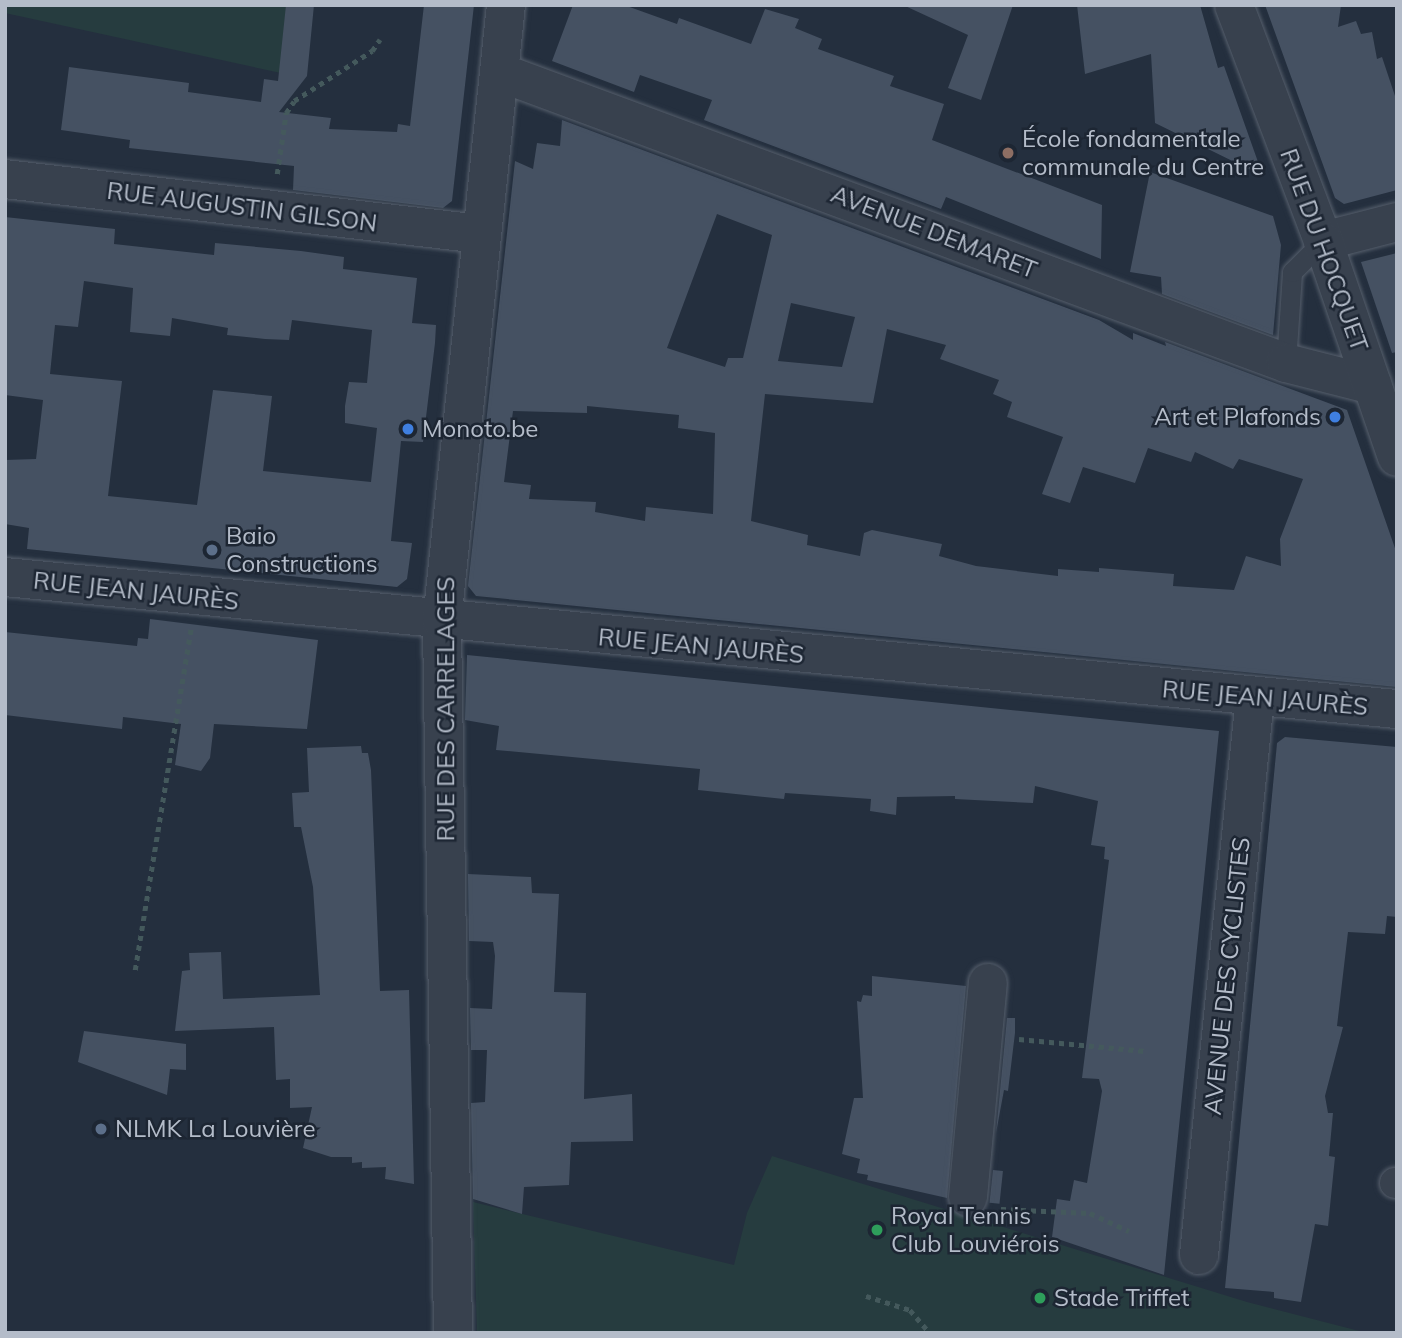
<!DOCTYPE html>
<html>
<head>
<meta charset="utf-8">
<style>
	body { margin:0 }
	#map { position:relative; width:1402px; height:1338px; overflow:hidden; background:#242f3e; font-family:Mulish,sans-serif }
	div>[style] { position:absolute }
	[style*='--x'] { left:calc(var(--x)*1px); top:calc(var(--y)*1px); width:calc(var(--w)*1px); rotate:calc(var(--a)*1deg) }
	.green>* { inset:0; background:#263c3f }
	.building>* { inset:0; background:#455162; transform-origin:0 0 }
	.path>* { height:4.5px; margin-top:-2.25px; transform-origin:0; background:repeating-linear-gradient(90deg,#44595c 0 5px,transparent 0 10px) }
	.roads { filter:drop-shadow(0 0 2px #565f6c) drop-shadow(0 0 2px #565f6c) }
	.service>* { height:19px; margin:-9.5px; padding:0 9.5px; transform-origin:9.5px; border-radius:9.5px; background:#38414e }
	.pedestrian>* { height:30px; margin:-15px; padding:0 15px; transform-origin:15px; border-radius:15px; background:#38414e }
	.minor>* { height:38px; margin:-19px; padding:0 19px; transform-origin:19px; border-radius:19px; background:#38414e }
	.tertiary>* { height:38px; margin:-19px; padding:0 19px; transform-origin:19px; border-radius:19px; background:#38414e }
	.dots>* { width:19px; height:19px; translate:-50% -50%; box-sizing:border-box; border:4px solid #1d2633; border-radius:50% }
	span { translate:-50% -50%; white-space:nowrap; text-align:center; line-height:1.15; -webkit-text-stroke:5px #1d2633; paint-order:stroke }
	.poi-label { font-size:24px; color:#b4bcc9 }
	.left { translate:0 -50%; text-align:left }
	.right { translate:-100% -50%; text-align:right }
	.street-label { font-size:24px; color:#b4bcc9 }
	.frame { position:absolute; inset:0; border:7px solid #b4bcc9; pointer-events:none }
</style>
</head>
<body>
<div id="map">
	<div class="green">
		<i style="clip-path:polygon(5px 5px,289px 5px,281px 73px,5px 13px)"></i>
		<i style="clip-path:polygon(772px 1156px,1247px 1302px,1367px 1333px,477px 1333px,473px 1202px,734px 1265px,747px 1213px)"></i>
	</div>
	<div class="building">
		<i style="clip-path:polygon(286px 5px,314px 5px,307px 76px,279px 112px,331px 118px,329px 129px,397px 132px,398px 124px,410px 126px,424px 5px,474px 5px,452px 201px,443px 208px,293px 190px,294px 166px,129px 148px,130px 140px,61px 130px,69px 67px,189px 83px,188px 92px,261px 102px,264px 79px,278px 81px)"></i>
		<i style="clip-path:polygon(573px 5px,624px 5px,677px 24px,679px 18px,751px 44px,765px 9px,799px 19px,795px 28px,822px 39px,818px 49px,894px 76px,890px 86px,944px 104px,932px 140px,1102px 205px,1101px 259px,946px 197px,941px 209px,704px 120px,712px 100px,640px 75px,634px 92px,552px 61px)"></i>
		<i style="clip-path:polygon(903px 5px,1013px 5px,981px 100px,948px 88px,968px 35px)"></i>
		<i style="clip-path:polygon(1077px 5px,1200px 5px,1218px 68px,1224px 66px,1263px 176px,1155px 123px,1151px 54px,1085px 74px)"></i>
		<i style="clip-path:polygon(1265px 5px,1341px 5px,1338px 27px,1356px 21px,1361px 34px,1372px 32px,1377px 59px,1382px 57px,1397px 102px,1397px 190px,1344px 204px,1335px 198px)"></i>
		<i style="clip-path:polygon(evenodd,562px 120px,1099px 320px,1133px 340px,1133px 333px,1166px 346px,1165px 342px,1347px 410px,1397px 554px,1397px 687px,476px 596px,468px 586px,515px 161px,533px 169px,537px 143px,560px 146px,562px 120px,717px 214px,772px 235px,743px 358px,728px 358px,725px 367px,667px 348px,717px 214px,562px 120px,791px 303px,855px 317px,842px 367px,778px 361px,791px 303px,562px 120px,887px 329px,946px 345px,940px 359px,999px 380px,993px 394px,1012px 402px,1007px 417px,1063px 437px,1042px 494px,1070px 503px,1083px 467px,1135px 483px,1148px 448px,1191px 462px,1195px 452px,1233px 469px,1239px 459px,1303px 479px,1280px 539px,1281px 566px,1246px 556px,1234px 590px,1173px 586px,1174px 574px,1099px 568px,1099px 572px,1058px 569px,1058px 576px,976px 566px,939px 556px,942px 544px,872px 530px,864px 533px,860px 556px,807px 545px,808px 535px,751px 521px,765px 394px,873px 403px,887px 329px,562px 120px,587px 406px,679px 415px,678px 428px,715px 433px,713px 514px,646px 507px,645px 521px,595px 512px,596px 502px,529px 499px,531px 485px,504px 482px,513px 411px,587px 413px,587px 406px)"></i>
		<i style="clip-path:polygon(1150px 172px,1273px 216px,1281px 245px,1273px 335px,1162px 294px,1161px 277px,1130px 272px)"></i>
		<i style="clip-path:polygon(evenodd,5px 217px,115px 229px,114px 244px,214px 255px,215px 243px,301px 251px,344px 257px,343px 269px,417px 278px,412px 323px,436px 325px,435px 343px,423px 442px,401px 441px,391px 541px,412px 543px,407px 579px,397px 587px,27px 549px,29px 528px,5px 524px,5px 460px,36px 459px,43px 400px,5px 395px,5px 217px,84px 281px,133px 288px,130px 332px,170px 336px,172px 318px,228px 328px,227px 335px,265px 339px,289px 340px,292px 320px,372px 330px,367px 383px,349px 382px,345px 406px,345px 423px,377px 428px,371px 482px,263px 471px,272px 396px,213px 390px,197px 505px,108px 496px,122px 381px,50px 374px,55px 325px,78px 327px,84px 281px)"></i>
		<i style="clip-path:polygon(1397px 253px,1397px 352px,1392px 353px,1361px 262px)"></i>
		<i style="clip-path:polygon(150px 619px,318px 640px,307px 729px,214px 724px,210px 758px,201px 771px,175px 765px,181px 724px,123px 717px,122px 729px,5px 715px,5px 632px,137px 646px,138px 638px,148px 639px)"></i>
		<i style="clip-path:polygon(467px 655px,1219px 731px,1164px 1275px,1052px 1237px,1057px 1199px,1070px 1201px,1074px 1180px,1087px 1183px,1102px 1091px,1099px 1079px,1082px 1078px,1109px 860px,1104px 859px,1105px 847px,1091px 845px,1098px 801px,1035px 786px,1033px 803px,955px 799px,955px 796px,897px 797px,896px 815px,870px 811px,871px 799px,785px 793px,784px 799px,698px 790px,700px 769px,496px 750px,499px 726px,465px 720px)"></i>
		<i style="clip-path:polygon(1285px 737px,1397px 747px,1397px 917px,1387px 916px,1385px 934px,1348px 932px,1337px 1026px,1343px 1027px,1325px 1096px,1328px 1113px,1333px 1113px,1329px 1156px,1335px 1157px,1328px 1226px,1315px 1224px,1301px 1302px,1274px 1298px,1274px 1292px,1225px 1288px,1277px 743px)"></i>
		<i style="clip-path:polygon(361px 746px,362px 753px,368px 753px,371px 770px,380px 991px,409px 990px,414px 1184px,385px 1179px,386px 1167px,362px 1168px,362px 1162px,352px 1163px,352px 1157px,331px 1157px,303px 1148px,312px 1107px,290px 1108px,290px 1079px,276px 1080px,274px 1027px,175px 1031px,182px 971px,190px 970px,189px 953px,221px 952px,223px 999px,320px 995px,313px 887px,301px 827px,294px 827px,292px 793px,309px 792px,307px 748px)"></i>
		<i style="clip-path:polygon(468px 874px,531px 877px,532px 893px,559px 894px,554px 992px,586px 993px,584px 1099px,632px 1094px,633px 1141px,571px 1142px,569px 1185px,524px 1187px,522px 1214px,473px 1199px,471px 1103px,485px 1102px,487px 1050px,471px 1050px,470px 1008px,492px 1009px,495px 956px,493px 942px,469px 941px)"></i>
		<i style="clip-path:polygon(872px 976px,966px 986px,947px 1198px,867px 1180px,868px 1175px,857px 1173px,860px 1159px,842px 1154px,854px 1098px,863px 1098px,857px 1001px,861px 1002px,863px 995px,872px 996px)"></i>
		<i style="clip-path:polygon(1007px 1018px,1015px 1018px,1015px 1033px,1008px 1091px,1004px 1090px,996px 1133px)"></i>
		<i style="clip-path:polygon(84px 1031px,186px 1044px,186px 1070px,170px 1069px,167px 1095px,78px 1062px)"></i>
		<i style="left:993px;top:1170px;width:10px;height:33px;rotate:6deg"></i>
	</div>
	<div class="path">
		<i style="--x:277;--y:174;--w:62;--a:-81.6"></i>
		<i style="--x:286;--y:113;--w:14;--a:-56"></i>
		<i style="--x:294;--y:101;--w:93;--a:-32.7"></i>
		<i style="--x:372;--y:51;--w:14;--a:-56"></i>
		<i style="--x:135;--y:970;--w:346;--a:-80.7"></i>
		<i style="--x:1019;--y:1039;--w:129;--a:5.4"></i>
		<i style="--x:1001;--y:1209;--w:89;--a:2.6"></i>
		<i style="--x:1090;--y:1213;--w:43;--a:24.8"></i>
		<i style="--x:866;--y:1296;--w:46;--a:17.7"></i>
		<i style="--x:910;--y:1310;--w:30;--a:49"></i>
	</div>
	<div class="roads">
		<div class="service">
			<i style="--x:1286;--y:363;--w:91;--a:-86.2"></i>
			<i style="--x:1292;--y:272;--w:44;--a:-45"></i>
		</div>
		<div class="pedestrian">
			<i style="--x:1395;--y:1183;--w:2;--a:0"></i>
		</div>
		<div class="minor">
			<i style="--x:499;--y:72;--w:839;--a:20.29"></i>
			<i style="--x:1286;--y:363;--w:89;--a:14.3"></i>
			<i style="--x:5;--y:179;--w:477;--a:6.6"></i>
			<i style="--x:1323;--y:241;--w:76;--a:-14.4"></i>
			<i style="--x:5;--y:577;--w:1398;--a:5.42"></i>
			<i style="--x:968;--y:1197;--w:215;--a:-84.7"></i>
			<i style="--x:1199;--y:1255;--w:561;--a:-84.27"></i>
			<i style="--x:453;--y:1333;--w:712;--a:-90.89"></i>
			<i style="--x:442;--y:621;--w:619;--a:-84.07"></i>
		</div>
		<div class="tertiary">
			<i style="--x:1234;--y:5;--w:252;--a:69.3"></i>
			<i style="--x:1323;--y:241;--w:228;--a:71.1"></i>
		</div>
	</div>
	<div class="dots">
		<i style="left:1008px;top:153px;background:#8d6e63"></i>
		<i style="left:1335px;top:417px;background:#3f7fe0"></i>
		<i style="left:408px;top:429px;background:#3f7fe0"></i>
		<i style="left:212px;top:550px;background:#5c6f8a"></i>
		<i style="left:101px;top:1129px;background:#5c6f8a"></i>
		<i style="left:877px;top:1230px;background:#2e9e5b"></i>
		<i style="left:1040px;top:1298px;background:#2e9e5b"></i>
	</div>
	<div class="poi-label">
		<span class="left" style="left:1022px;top:153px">École fondamentale<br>communale du Centre</span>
		<span class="right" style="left:1321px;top:417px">Art et Plafonds</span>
		<span class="left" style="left:422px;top:429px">Monoto.be</span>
		<span class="left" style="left:226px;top:550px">Baio<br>Constructions</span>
		<span class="left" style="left:115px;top:1129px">NLMK La Louvière</span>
		<span class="left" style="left:891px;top:1230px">Royal Tennis<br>Club Louviérois</span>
		<span class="left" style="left:1054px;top:1298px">Stade Triffet</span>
	</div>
	<div class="street-label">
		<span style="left:242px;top:207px;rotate:7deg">RUE AUGUSTIN GILSON</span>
		<span style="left:934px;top:232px;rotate:21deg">AVENUE DEMARET</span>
		<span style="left:1324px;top:250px;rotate:70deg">RUE DU HOCQUET</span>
		<span style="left:136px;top:591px;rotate:6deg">RUE JEAN JAURÈS</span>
		<span style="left:701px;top:646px;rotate:5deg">RUE JEAN JAURÈS</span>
		<span style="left:1265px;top:698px;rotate:5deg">RUE JEAN JAURÈS</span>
		<span style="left:446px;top:709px;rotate:-90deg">RUE DES CARRELAGES</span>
		<span style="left:1227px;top:976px;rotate:-84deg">AVENUE DES CYCLISTES</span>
	</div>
	<div class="frame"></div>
</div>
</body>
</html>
